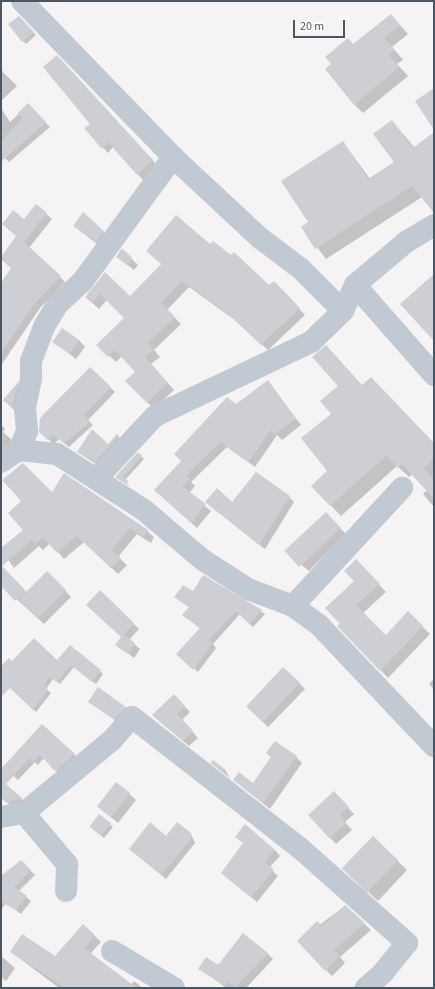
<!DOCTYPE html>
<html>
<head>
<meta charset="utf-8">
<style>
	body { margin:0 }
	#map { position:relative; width:435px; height:989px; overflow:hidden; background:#f5f3f3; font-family:"Source Sans 3",sans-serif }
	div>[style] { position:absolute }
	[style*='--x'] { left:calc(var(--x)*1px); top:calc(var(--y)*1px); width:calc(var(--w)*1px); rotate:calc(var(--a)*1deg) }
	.shadow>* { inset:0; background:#0003 }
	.building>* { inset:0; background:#cdcfd5; transform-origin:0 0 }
	.minor>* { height:22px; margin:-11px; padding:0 11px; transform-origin:11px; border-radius:11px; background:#c1cad2 }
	span { translate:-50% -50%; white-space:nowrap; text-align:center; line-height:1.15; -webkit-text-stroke:4px #fff; paint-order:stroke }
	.frame { position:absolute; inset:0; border:2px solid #4a5661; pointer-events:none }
	.scale { position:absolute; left:293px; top:20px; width:52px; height:18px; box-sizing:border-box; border:2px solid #4a5661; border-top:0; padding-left:5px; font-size:12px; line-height:14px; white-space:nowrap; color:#4a5661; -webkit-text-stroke:3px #fff; paint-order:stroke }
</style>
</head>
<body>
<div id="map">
	<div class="shadow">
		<i style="clip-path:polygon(391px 15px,408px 34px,392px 47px,403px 60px,397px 64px,408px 76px,363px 113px,354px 104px,348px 39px,354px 45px)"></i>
		<i style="clip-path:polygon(19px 17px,36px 35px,26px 44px,23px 41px)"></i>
		<i style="clip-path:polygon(62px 62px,158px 166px,143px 180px,113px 147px,108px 153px,86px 128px,91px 124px)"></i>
		<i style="clip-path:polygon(1px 70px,17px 86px,1px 101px)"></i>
		<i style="clip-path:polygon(28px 105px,50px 127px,9px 162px,1px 154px,1px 108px,10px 122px)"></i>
		<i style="clip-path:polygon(392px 121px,415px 148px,434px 133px,434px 211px,422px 197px,326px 259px,302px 227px,310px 222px,343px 142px,370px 179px,396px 162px)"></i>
		<i style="clip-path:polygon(36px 205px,52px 219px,29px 248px,65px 282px,40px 308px,2px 364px,1px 284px,12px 269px,1px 259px,17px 236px,3px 224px,24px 221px)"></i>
		<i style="clip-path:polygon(74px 226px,103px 232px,109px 238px,102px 248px)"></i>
		<i style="clip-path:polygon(211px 246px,269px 287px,274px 282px,305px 315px,268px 350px,235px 320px,189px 287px,167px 310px,181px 324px,154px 350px,160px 357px,151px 364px,174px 390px,154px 409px,126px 381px,136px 372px,122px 356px,116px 362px,98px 345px,126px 318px,107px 300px,99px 309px,86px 297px,105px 274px,130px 297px)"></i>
		<i style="clip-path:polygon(122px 250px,138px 265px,134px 270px,117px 257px)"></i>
		<i style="clip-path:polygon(79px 340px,85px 347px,76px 359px,54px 342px)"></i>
		<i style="clip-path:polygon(90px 369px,115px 392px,88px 420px,93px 425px,69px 447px,59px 439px,54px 444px,45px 437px)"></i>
		<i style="clip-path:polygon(268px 382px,301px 425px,282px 440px,277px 435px,255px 467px,227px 447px,191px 482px,195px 486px,189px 493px,211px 511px,197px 528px,162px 496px,182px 461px,236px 406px)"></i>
		<i style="clip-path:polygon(18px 383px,22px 388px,17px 413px,9px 405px)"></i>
		<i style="clip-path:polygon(362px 386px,434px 444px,434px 507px,423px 494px,427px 490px,413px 474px,409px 477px,397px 466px,341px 516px,312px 486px,329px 471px,333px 414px)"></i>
		<i style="clip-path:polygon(1px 424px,5px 429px,3px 432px,15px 443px,1px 455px)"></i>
		<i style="clip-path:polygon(117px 435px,121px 440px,97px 465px,79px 452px,108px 446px)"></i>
		<i style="clip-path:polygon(138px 454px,144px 459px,125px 480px,129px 486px,120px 479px)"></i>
		<i style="clip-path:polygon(52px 494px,147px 531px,154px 537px,151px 543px,137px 534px,118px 557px,127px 565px,118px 574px,84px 542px,64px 559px,50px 543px,43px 550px,39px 546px,14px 568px,1px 549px,24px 530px)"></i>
		<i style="clip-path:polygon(289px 497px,294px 502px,265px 549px,211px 506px)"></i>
		<i style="clip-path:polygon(326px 514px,346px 534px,309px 571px,293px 558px)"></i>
		<i style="clip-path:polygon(363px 568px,386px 592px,363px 613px,386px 636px,408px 613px,430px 634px,388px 678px,339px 626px)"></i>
		<i style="clip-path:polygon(6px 572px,27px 593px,47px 572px,71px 597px,44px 624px,1px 585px,1px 577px)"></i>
		<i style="clip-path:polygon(203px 576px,265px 614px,253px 627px,240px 614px,213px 644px,216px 648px,198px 672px,178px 654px,201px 629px,187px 618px,189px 607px,179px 600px,193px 593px)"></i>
		<i style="clip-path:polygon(100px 591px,139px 629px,129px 640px,140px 649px,134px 658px,117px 645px,122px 637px)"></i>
		<i style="clip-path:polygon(71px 647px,103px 674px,96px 684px,74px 667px,60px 684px,53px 679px,46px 689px,51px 693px,36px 712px,3px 680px,57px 662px)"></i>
		<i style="clip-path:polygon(434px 679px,434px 690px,429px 684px)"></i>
		<i style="clip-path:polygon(299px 683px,305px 689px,268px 727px,248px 707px)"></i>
		<i style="clip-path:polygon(174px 696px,190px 712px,182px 720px,198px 738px,189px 746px,159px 721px)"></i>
		<i style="clip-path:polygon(89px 702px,125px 707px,130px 712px,119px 723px)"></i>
		<i style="clip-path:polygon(42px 725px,78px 758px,60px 774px,44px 758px,38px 765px,35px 762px,18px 780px,8px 771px)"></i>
		<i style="clip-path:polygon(296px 757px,302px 763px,270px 809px,234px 780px,253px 784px)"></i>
		<i style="clip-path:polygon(213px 761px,225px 770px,230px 778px,218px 769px)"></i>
		<i style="clip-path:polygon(1px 781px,21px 798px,27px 805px,15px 809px,1px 798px)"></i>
		<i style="clip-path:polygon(129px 794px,136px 800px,118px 823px,99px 807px)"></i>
		<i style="clip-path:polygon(340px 799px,354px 814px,345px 822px,352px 830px,336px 844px,309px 815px)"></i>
		<i style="clip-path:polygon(99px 815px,113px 827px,104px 838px,93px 829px)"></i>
		<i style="clip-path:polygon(191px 834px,195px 843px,166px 879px,135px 853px,166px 838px)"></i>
		<i style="clip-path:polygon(373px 838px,407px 870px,378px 901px,353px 878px)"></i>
		<i style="clip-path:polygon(275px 850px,280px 856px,269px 868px,278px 876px,257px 902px,227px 878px)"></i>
		<i style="clip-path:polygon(21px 862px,35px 875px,19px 891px,31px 901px,21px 914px,6px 903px,1px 910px,1px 877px)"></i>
		<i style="clip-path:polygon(345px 906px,371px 930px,340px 957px,345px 963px,332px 976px,298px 941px)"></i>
		<i style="clip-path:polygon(83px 925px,101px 942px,90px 954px,131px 985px,134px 981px,143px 988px,59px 988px,11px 952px,55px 957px)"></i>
		<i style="clip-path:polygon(267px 953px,273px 959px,246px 988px,226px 988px,200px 968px)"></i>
		<i style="clip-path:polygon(1px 956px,15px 968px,6px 981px,1px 977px)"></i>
	</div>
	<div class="building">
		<i style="clip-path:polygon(391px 14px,400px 25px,384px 38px,395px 50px,389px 55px,399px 67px,354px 105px,325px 69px,331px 64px,325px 57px,348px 38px,353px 44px)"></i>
		<i style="clip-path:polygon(19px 16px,34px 32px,22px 42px,8px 24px)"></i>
		<i style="clip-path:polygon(57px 55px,153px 160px,137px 175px,108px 142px,102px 149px,84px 128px,90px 124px,43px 67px)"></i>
		<i style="clip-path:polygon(434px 88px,434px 130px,415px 101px)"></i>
		<i style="clip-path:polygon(28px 103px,46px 122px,1px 162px,1px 141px,23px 118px,18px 113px)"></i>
		<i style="clip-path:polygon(392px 120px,413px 148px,434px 132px,434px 213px,412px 186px,315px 249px,301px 227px,308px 222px,281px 181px,343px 141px,368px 179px,394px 162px,373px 134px)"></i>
		<i style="clip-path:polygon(36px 204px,47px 213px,24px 242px,61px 276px,35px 303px,1px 353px,1px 283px,11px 268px,1px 257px,16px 236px,2px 224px,13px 210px,24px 219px)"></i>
		<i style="clip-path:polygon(83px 212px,104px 231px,96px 242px,73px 226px)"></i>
		<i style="clip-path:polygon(176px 215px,210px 244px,213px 241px,231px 255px,234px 252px,269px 285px,274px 281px,300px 308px,261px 345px,227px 313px,182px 281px,161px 303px,175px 317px,148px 343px,154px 350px,145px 357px,168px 383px,147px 403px,125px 381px,135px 372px,115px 350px,108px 357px,96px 345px,124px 318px,100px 294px,92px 303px,85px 297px,105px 272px,130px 296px,161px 264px,146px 251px)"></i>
		<i style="clip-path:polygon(122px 248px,132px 258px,127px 265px,116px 257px)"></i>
		<i style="clip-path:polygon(434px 274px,434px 341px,400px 304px)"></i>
		<i style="left:62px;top:328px;width:21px;height:17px;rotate:35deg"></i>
		<i style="clip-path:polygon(326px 345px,362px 385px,371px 377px,434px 443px,434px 459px,424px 468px,434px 479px,434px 499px,402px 464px,398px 468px,386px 456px,330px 506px,311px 486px,327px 471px,301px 438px,331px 414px,320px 401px,338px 386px,312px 357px)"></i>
		<i style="clip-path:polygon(90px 367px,111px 387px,84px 415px,89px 420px,88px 424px,64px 443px,53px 435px,48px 440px,39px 432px,40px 418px)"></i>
		<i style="clip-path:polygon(268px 380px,296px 419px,275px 434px,271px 430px,248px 462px,221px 442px,186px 476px,190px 479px,183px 487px,206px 504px,191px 523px,154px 490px,181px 461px,174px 454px,227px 397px,236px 404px)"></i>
		<i style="clip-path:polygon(18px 382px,13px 404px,13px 409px,3px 400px)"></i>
		<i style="clip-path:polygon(92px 429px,108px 444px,117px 434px,119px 436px,94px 463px,77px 452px)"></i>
		<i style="clip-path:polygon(138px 452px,142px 456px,123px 477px,128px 481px,126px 484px,115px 477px)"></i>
		<i style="clip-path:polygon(23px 463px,52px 492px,64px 473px,148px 530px,144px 537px,130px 528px,112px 550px,121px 558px,111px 568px,77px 536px,57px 553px,43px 537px,35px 544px,32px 540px,2px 566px,26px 591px,15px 601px,1px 586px,1px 548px,23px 530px,8px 513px,21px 501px,2px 480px)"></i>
		<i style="clip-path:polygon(256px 472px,290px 496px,259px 545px,205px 502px,217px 488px,232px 502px)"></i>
		<i style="left:326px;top:512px;width:22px;height:57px;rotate:47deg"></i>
		<i style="clip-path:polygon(356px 559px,380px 584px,356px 605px,386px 635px,408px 611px,423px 626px,380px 671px,337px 626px,340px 624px,325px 608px,354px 581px,344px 571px)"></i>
		<i style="left:47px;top:571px;width:27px;height:40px;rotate:45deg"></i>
		<i style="clip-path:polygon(203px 575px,262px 610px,249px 624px,236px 611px,209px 640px,213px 643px,193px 670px,176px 654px,200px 628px,182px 615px,189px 607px,174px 597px,183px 585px,193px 591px)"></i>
		<i style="clip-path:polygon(100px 590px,134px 623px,124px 635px,135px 643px,128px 654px,115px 645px,121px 637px,86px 605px)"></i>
		<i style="clip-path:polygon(34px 638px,57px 660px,70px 645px,101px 670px,92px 682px,71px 665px,57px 682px,50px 677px,44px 685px,48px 690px,33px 710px,10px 688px,1px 697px,1px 666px,9px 658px,12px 661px)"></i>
		<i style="left:283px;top:667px;width:23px;height:54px;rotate:43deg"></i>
		<i style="clip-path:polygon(98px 687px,126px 707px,114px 719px,88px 702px)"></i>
		<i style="clip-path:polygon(174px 694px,185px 706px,177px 714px,193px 731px,183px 741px,152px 715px)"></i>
		<i style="clip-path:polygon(42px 724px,75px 754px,55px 771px,40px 755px,33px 762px,30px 758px,6px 784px,22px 798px,7px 803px,1px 798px,1px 769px)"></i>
		<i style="clip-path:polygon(275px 741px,297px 756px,263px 803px,233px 780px,239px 772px,253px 783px,271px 757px,266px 753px)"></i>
		<i style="left:213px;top:760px;width:15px;height:4px;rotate:37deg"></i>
		<i style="left:116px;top:782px;width:18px;height:31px;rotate:38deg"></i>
		<i style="clip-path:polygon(334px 791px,349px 807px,340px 815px,346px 823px,329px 838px,308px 815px)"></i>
		<i style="left:99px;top:814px;width:15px;height:16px;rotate:37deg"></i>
		<i style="clip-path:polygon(150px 822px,166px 836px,177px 822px,191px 833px,191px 839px,161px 875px,129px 849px)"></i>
		<i style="clip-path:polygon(245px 824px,275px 850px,265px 862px,274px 870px,251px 897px,221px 873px,243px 843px,235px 837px)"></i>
		<i style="left:373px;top:836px;width:35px;height:45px;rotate:44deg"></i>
		<i style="clip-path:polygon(21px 860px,31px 870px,15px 887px,27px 896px,16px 910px,1px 902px,1px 876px)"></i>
		<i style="clip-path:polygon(345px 905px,365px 923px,334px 950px,340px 956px,325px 971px,297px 941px,317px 921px,322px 926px)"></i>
		<i style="clip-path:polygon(83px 924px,95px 935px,84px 948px,137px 988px,65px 988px,10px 952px,22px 934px,55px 956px)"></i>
		<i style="clip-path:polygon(243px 933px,268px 953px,236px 987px,227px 982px,225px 986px,198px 969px,206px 957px,218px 965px)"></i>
	</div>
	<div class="minor">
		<i style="--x:22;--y:1;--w:217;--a:45.9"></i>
		<i style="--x:173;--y:157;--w:119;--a:43"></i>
		<i style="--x:260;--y:238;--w:51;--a:37.1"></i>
		<i style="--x:301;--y:269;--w:59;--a:45"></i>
		<i style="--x:355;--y:285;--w:67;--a:-40.1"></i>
		<i style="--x:406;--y:242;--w:33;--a:-31"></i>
		<i style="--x:19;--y:450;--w:21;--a:-67"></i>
		<i style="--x:27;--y:431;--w:24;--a:-95"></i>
		<i style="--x:25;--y:407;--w:29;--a:-78"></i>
		<i style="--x:31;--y:379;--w:18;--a:-90"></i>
		<i style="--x:31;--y:361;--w:39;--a:-69"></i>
		<i style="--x:45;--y:325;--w:23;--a:-59"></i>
		<i style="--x:57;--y:305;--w:34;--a:-43"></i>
		<i style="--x:82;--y:282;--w:155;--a:-53.9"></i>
		<i style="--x:1;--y:462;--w:22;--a:-34"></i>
		<i style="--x:19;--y:450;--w:38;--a:6"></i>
		<i style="--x:57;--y:454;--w:103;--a:32.8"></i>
		<i style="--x:144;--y:510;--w:77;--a:40.3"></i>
		<i style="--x:203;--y:560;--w:54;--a:32.8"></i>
		<i style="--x:248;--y:589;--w:48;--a:20.7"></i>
		<i style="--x:293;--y:606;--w:32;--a:36"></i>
		<i style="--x:319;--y:625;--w:167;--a:46.5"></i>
		<i style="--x:96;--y:479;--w:86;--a:-46.9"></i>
		<i style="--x:155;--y:416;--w:173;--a:-25.4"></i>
		<i style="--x:311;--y:342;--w:45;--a:-44.1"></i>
		<i style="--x:343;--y:311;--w:29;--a:-65"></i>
		<i style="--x:355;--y:285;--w:120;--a:48.7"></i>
		<i style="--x:293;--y:606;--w:161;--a:-47.3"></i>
		<i style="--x:24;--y:813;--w:67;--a:49.9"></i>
		<i style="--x:67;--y:864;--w:27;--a:92"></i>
		<i style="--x:1;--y:817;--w:23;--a:-10"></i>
		<i style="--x:24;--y:813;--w:114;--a:-39.7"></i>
		<i style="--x:112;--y:740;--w:30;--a:-49"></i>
		<i style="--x:132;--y:717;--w:214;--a:38"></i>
		<i style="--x:301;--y:849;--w:142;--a:41.6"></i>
		<i style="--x:407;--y:943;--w:38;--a:129"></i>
		<i style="--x:383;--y:973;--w:23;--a:139"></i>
		<i style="--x:112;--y:951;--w:72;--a:30.8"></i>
	</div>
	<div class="frame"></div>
	<div class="scale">20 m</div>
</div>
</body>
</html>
